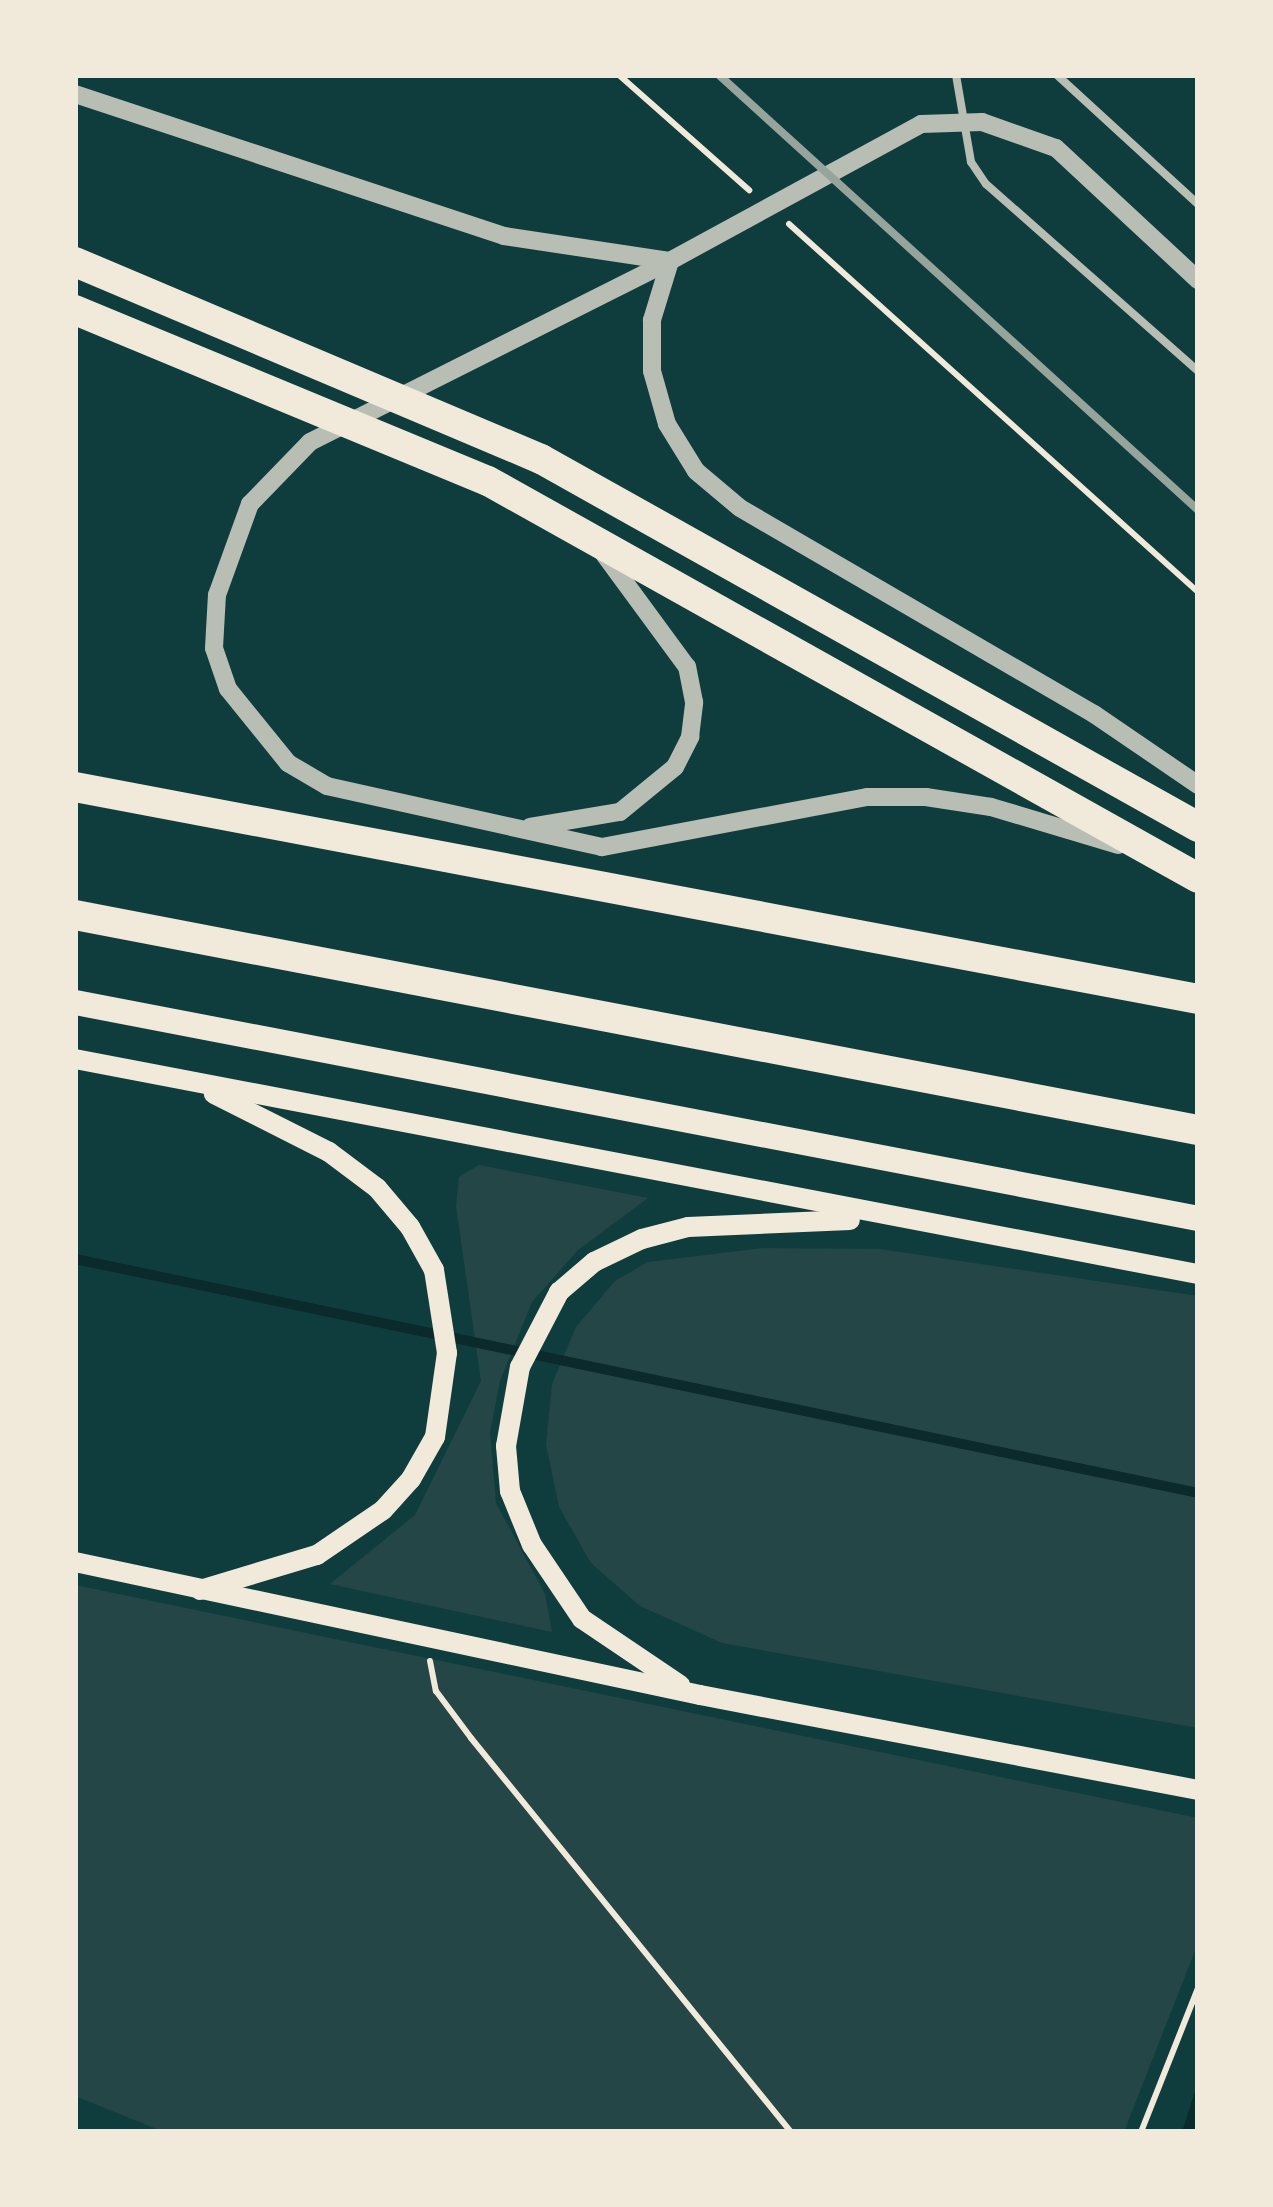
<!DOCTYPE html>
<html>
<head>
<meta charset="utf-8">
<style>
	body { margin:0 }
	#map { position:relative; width:1273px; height:2207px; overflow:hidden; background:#0f3d3e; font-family:"Fira Sans Condensed",sans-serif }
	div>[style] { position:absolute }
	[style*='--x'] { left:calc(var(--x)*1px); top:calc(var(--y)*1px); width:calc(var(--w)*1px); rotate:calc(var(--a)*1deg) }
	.green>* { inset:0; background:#244646 }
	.water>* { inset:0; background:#0a2a2b }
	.stream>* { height:10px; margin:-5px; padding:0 5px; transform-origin:5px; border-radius:5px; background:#0a2a2b }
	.path>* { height:6px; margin:-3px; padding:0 3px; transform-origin:3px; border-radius:3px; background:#f1e9da }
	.service>* { height:8px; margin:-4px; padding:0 4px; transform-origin:4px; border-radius:4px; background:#b8beb3 }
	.tertiary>* { height:18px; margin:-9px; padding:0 9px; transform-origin:9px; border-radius:9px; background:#b8beb3 }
	.secondary>* { height:20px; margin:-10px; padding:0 10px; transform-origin:10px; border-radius:10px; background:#f1e9da }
	.primary>* { height:25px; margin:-12.5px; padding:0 12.5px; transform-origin:12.5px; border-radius:12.5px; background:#f1e9da }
	.motorway>* { height:30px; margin:-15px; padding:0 15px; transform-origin:15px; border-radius:15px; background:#f1e9da }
	.rail>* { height:8px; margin:-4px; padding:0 4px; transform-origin:4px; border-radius:4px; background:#97a49c }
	span { translate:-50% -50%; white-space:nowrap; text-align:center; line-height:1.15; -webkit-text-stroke:8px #f1e9da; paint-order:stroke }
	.frame { position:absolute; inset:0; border:78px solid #f1e9da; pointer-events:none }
</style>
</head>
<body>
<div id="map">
	<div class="green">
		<i style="clip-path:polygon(479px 1165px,648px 1198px,578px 1250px,532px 1302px,500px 1381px,490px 1432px,496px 1503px,545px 1594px,552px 1632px,330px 1584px,415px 1515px,481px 1381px,456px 1206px,459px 1177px)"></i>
		<i style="clip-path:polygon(763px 1248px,880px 1249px,1198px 1296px,1198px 1728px,722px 1643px,640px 1606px,591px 1563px,559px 1507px,546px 1444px,552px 1384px,576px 1327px,615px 1281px,648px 1262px)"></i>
		<i style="clip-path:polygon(75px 1585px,1198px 1818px,1198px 1943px,1124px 2132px,164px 2132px,75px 2096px)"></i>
	</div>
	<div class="water">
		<i style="clip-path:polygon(1198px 2082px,1198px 2132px,1182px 2132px)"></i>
	</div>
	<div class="stream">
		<i style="--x:75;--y:1259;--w:1147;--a:11.77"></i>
	</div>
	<div class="path">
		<i style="--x:619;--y:75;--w:174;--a:41.5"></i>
		<i style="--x:789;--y:224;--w:550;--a:41.98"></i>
		<i style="--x:430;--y:1661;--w:31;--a:79"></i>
		<i style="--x:436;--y:1691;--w:59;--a:53.3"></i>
		<i style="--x:471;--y:1738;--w:508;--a:50.92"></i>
		<i style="--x:1141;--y:2132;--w:155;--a:-68.4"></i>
	</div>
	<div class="service">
		<i style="--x:956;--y:75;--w:88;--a:80.2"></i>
		<i style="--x:971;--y:162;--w:27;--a:56"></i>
		<i style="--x:986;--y:184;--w:283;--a:41.4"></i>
		<i style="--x:1057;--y:75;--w:191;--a:42.5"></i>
	</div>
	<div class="tertiary">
		<i style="--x:75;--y:94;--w:452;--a:18.3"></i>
		<i style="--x:504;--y:236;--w:167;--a:8.6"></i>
		<i style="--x:670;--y:261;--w:62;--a:107"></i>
		<i style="--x:652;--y:320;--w:51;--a:90"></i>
		<i style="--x:652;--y:371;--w:55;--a:74.2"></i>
		<i style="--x:667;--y:424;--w:55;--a:58.3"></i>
		<i style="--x:696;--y:471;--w:57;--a:40.1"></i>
		<i style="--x:740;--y:508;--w:410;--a:30.2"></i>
		<i style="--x:1094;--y:714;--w:126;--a:34.3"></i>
		<i style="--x:530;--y:827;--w:91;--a:-9.5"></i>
		<i style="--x:620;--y:812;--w:71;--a:-39.3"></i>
		<i style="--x:675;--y:767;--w:34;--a:-63"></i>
		<i style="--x:690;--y:737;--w:35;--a:-83"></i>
		<i style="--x:694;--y:702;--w:36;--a:-101"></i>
		<i style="--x:687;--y:667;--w:140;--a:-126.3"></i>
		<i style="--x:1118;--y:845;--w:133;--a:-163.3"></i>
		<i style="--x:991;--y:807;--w:66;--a:-171.3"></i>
		<i style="--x:926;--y:797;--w:59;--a:180"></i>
		<i style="--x:867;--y:797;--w:270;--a:169.3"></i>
		<i style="--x:602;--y:847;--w:282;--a:-167.5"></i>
		<i style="--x:327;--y:786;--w:45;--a:-149.5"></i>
		<i style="--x:288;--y:763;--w:95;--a:-129"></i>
		<i style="--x:228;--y:689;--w:43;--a:-108.9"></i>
		<i style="--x:214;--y:648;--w:53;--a:-86.8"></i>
		<i style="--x:217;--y:595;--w:97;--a:-70.1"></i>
		<i style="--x:250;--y:504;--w:86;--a:-45.9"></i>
		<i style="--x:310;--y:442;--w:403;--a:-26.7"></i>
		<i style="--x:670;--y:261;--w:286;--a:-28.6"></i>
		<i style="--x:921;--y:124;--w:61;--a:-1.9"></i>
		<i style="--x:982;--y:122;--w:78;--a:19.4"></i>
		<i style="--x:1056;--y:148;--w:194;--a:42.9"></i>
	</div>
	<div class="secondary">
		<i style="--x:75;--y:1059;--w:1143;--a:10.84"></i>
		<i style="--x:75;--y:1562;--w:639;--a:12.01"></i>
		<i style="--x:700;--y:1695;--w:507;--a:10.8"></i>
		<i style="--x:200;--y:1590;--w:122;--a:-16.7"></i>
		<i style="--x:317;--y:1555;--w:80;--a:-34.3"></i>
		<i style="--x:383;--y:1510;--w:42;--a:-47.9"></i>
		<i style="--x:411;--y:1479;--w:48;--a:-60.3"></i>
		<i style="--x:435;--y:1437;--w:85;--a:-81.9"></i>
		<i style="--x:447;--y:1353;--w:84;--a:-98.9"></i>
		<i style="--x:434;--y:1270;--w:49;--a:-119.2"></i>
		<i style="--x:410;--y:1227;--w:51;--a:-130.2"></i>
		<i style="--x:377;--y:1188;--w:60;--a:-143.1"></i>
		<i style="--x:329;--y:1152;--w:129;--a:-153.2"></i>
		<i style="--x:680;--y:1685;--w:118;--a:-146"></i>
		<i style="--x:582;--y:1619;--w:89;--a:-124"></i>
		<i style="--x:532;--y:1545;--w:58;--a:-112.2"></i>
		<i style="--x:510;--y:1491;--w:45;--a:-95.1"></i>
		<i style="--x:506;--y:1446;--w:80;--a:-80"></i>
		<i style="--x:520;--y:1367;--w:85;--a:-62.5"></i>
		<i style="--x:559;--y:1292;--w:46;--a:-40.6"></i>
		<i style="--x:594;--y:1262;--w:53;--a:-25.6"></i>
		<i style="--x:642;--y:1239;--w:48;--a:-14.6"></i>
		<i style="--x:688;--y:1227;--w:162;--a:-2.5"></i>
	</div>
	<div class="primary">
		<i style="--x:75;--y:1002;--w:1144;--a:10.89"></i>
	</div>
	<div class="motorway">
		<i style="--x:75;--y:262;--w:506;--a:22.92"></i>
		<i style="--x:541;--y:459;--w:753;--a:29.25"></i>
		<i style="--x:75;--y:310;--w:447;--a:22.5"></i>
		<i style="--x:488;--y:481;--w:813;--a:29.21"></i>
		<i style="--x:75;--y:787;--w:1143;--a:10.69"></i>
		<i style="--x:75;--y:915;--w:1143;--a:10.84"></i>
	</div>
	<div class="rail">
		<i style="--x:719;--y:75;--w:647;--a:42.24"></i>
	</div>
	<div class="frame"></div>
</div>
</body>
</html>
